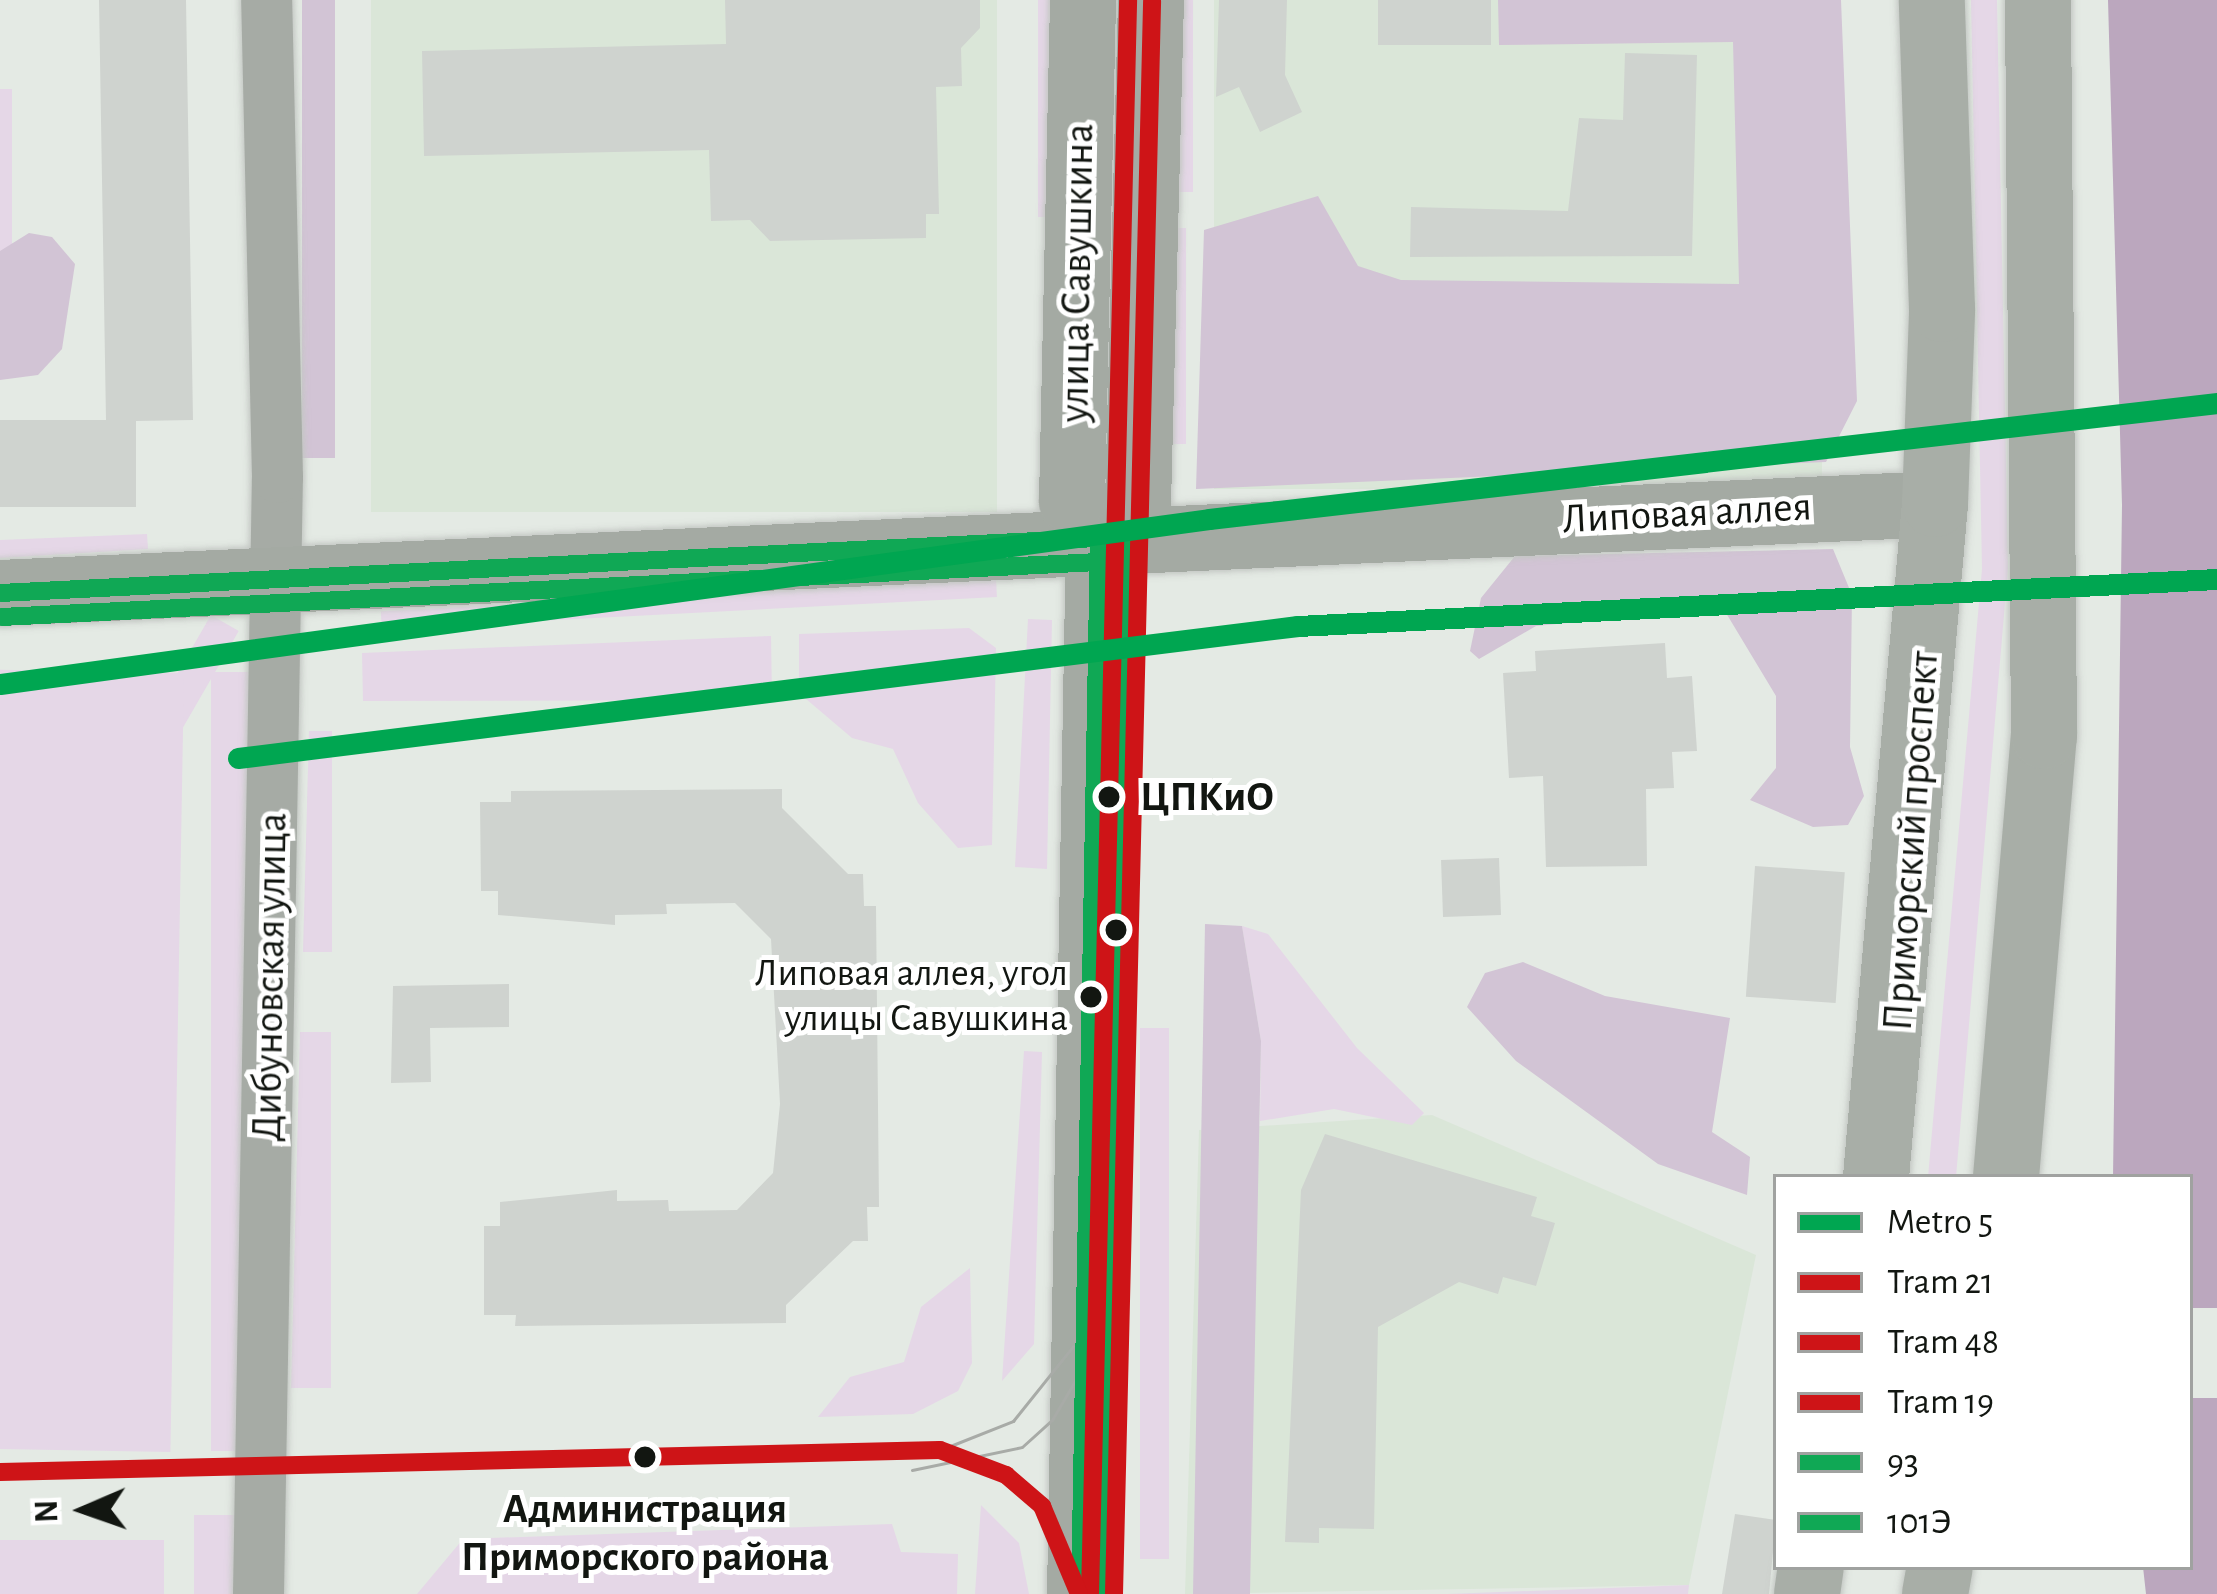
<!DOCTYPE html>
<html>
<head>
<meta charset="utf-8">
<style>
	body { margin:0 }
	#map { position:relative; width:2217px; height:1594px; overflow:hidden; background:#e4eae4; font-family:"Alegreya Sans",sans-serif }
	div>[style] { position:absolute }
	[style*='--x'] { left:calc(var(--x)*1px); top:calc(var(--y)*1px); width:calc(var(--w)*1px); rotate:calc(var(--a)*1deg) }
	.built>* { inset:0; background:#dae6d8; transform-origin:0 0 }
	.green>* { inset:0; background:#e5d7e7; transform-origin:0 0 }
	.forest>* { inset:0; background:#d2c4d5; transform-origin:0 0 }
	.water>* { inset:0; background:#bba7be }
	.pier>* { inset:0; background:#e4eae4; transform-origin:0 0 }
	.building>* { inset:0; background:#cfd3cf; transform-origin:0 0 }
	.roads { filter:drop-shadow(0 0 3px #c3c7c3) drop-shadow(0 0 3px #c3c7c3) }
	.street>* { height:51px; margin:-25.5px; padding:0 25.5px; transform-origin:25.5px; border-radius:25.5px; background:#a6aba5 }
	.secondary>* { height:66px; margin:-33px; padding:0 33px; transform-origin:33px; border-radius:33px; background:#a4aaa3 }
	.primary>* { height:66px; margin:-33px; padding:0 33px; transform-origin:33px; border-radius:33px; background:#a8aea7 }
	.tram>* { height:3px; margin:-1.5px; padding:0 1.5px; transform-origin:1.5px; border-radius:1.5px; background:#a8aba7 }
	.bus-1>* { height:18px; margin:-9px; padding:0 9px; transform-origin:9px; border-radius:9px; background:#10a855 }
	.bus-2>* { height:18px; margin:-9px; padding:0 9px; transform-origin:9px; border-radius:9px; background:#10a855 }
	.tram-1>* { height:18px; margin:-9px; padding:0 9px; transform-origin:9px; border-radius:9px; background:#ce1417 }
	.tram-2>* { height:18px; margin:-9px; padding:0 9px; transform-origin:9px; border-radius:9px; background:#ce1417 }
	.tram-3>* { height:18px; margin:-9px; padding:0 9px; transform-origin:9px; border-radius:9px; background:#ce1417 }
	.metro-1>* { height:21px; margin:-10.5px; padding:0 10.5px; transform-origin:10.5px; border-radius:10.5px; background:#00a651 }
	.dots>* { width:33px; height:33px; translate:-50% -50%; box-sizing:border-box; border:6px solid #fff; border-radius:50% }
	span { translate:-50% -50%; white-space:nowrap; text-align:center; line-height:1.15; -webkit-text-stroke:10px #fff; paint-order:stroke }
	.bus-label { font-size:39px; color:#121611 }
	.right { translate:-100% -50%; text-align:right }
	.street-label { font-size:42px; color:#121611 }
	.stop-label { font-size:42px; color:#121611; font-weight:700 }
	.left { translate:0 -50%; text-align:left }
	.legend { position:absolute; left:1773px; top:1174px; width:420px; height:396px; box-sizing:border-box; background:#fff; border:3px solid #a0a2a0; margin:0; padding:15px 21px; list-style:none; font-size:36px; color:#121611 }
	.legend li { display:flex; align-items:center; gap:24px; height:60px }
	.legend b { width:60px; border:3px solid #a0a2a0 }
	.north { position:absolute; left:24px; top:1450px; width:120px; height:120px; -webkit-text-stroke:9px #fff; paint-order:stroke; rotate:268deg; font-size:33px; font-weight:700; line-height:48px; text-align:center; color:#121611 }
	.north::after { content:''; display:block; margin:auto; width:42px; height:54px; background:#121611; clip-path:polygon(50% 0,100% 100%,50% 72%,0 100%) }
</style>
</head>
<body>
<div id="map">
	<div class="built">
		<i style="left:371px;top:0;width:626px;height:512px"></i>
		<i style="left:1214px;top:0;width:608px;height:489px"></i>
		<i style="clip-path:polygon(1432px 1115px,1756px 1255px,1689px 1585px,1185px 1594px,1199px 1130px)"></i>
	</div>
	<div class="green">
		<i style="left:1038px;top:0;width:29px;height:217px"></i>
		<i style="left:1166px;top:0;width:27px;height:192px"></i>
		<i style="clip-path:polygon(1971px 0,1997px 0,2008px 568px,1956px 1177px,1928px 1177px,1982px 569px)"></i>
		<i style="left:0;top:89px;width:12px;height:162px"></i>
		<i style="left:1160px;top:228px;width:26px;height:216px"></i>
		<i style="clip-path:polygon(147px 534px,148px 549px,0 558px,0 540px)"></i>
		<i style="left:996px;top:579px;width:18px;height:616px;rotate:87deg"></i>
		<i style="left:211px;top:615px;width:32px;height:212px;rotate:30deg"></i>
		<i style="clip-path:polygon(1028px 619px,1052px 620px,1047px 869px,1015px 867px)"></i>
		<i style="clip-path:polygon(969px 628px,996px 648px,992px 845px,958px 848px,918px 803px,893px 749px,852px 738px,799px 693px,799px 634px)"></i>
		<i style="clip-path:polygon(771px 636px,772px 700px,363px 701px,362px 653px)"></i>
		<i style="left:211px;top:672px;width:45px;height:779px"></i>
		<i style="left:184px;top:673px;width:779px;height:184px;rotate:91deg"></i>
		<i style="clip-path:polygon(309px 731px,332px 731px,332px 952px,303px 952px)"></i>
		<i style="clip-path:polygon(1242px 926px,1268px 934px,1357px 1048px,1424px 1113px,1412px 1125px,1334px 1109px,1260px 1121px,1261px 1041px)"></i>
		<i style="left:1140px;top:1028px;width:29px;height:531px"></i>
		<i style="clip-path:polygon(300px 1032px,331px 1032px,331px 1388px,291px 1388px)"></i>
		<i style="clip-path:polygon(1024px 1051px,1042px 1052px,1034px 1344px,1002px 1381px)"></i>
		<i style="clip-path:polygon(970px 1268px,972px 1363px,958px 1391px,913px 1414px,818px 1417px,850px 1377px,904px 1362px,921px 1307px)"></i>
		<i style="clip-path:polygon(981px 1505px,1019px 1543px,1029px 1594px,975px 1594px)"></i>
		<i style="left:194px;top:1515px;width:40px;height:79px"></i>
		<i style="clip-path:polygon(892px 1524px,901px 1552px,958px 1554px,957px 1594px,417px 1594px,463px 1539px)"></i>
		<i style="left:164px;top:1540px;width:54px;height:164px;rotate:90deg"></i>
		<i style="clip-path:polygon(1689px 1585px,1688px 1594px,1447px 1594px)"></i>
	</div>
	<div class="forest">
		<i style="left:302px;top:0;width:33px;height:458px"></i>
		<i style="clip-path:polygon(1498px 0,1841px 0,1857px 401px,1826px 462px,1196px 489px,1204px 230px,1318px 196px,1358px 266px,1401px 280px,1739px 284px,1733px 42px,1499px 45px)"></i>
		<i style="clip-path:polygon(29px 233px,52px 237px,75px 264px,62px 349px,38px 375px,0 380px,0 251px)"></i>
		<i style="clip-path:polygon(1833px 549px,1852px 595px,1850px 747px,1864px 796px,1848px 825px,1813px 827px,1750px 800px,1776px 768px,1776px 696px,1723px 608px,1536px 626px,1479px 659px,1470px 651px,1481px 598px,1515px 556px)"></i>
		<i style="clip-path:polygon(1205px 924px,1242px 926px,1261px 1041px,1250px 1594px,1193px 1594px)"></i>
		<i style="clip-path:polygon(1523px 962px,1605px 996px,1730px 1018px,1712px 1132px,1750px 1157px,1747px 1195px,1658px 1164px,1516px 1061px,1467px 1007px,1485px 973px)"></i>
	</div>
	<div class="water">
		<i style="clip-path:polygon(2108px 0,2217px 0,2217px 1594px,2146px 1594px,2143px 1567px,2190px 1567px,2190px 1177px,2113px 1177px,2122px 505px)"></i>
	</div>
	<div class="pier">
		<i style="left:2217px;top:1308px;width:90px;height:27px;rotate:90deg"></i>
	</div>
	<div class="building">
		<i style="clip-path:polygon(99px 0,186px 0,193px 420px,136px 421px,136px 507px,0 507px,0 420px,106px 420px)"></i>
		<i style="clip-path:polygon(725px 0,980px 0,980px 28px,961px 48px,962px 86px,936px 87px,939px 214px,926px 214px,926px 238px,770px 241px,750px 220px,711px 221px,709px 150px,424px 156px,422px 51px,726px 44px)"></i>
		<i style="clip-path:polygon(1219px 0,1287px 0,1285px 75px,1302px 112px,1260px 132px,1239px 87px,1216px 97px)"></i>
		<i style="left:1378px;top:0;width:113px;height:45px"></i>
		<i style="clip-path:polygon(1625px 53px,1697px 55px,1692px 256px,1410px 257px,1411px 207px,1568px 211px,1579px 118px,1623px 120px)"></i>
		<i style="clip-path:polygon(1665px 643px,1667px 678px,1692px 676px,1697px 751px,1672px 752px,1674px 788px,1646px 789px,1647px 866px,1546px 867px,1543px 776px,1509px 778px,1503px 673px,1536px 671px,1535px 651px)"></i>
		<i style="clip-path:polygon(782px 789px,782px 808px,848px 874px,863px 874px,864px 906px,876px 906px,879px 1207px,867px 1207px,868px 1241px,853px 1241px,786px 1305px,786px 1323px,515px 1326px,516px 1315px,484px 1315px,484px 1226px,500px 1226px,500px 1202px,617px 1190px,617px 1201px,668px 1200px,669px 1211px,737px 1210px,773px 1173px,780px 1104px,771px 939px,735px 903px,666px 904px,667px 914px,615px 915px,615px 925px,498px 915px,498px 891px,481px 891px,480px 802px,511px 802px,511px 791px)"></i>
		<i style="left:1499px;top:858px;width:57px;height:58px;rotate:88deg"></i>
		<i style="left:1755px;top:866px;width:90px;height:131px;rotate:4deg"></i>
		<i style="clip-path:polygon(509px 984px,509px 1027px,430px 1028px,431px 1082px,391px 1083px,393px 986px)"></i>
		<i style="clip-path:polygon(1325px 1134px,1537px 1197px,1531px 1216px,1555px 1223px,1536px 1286px,1503px 1277px,1498px 1294px,1459px 1282px,1378px 1327px,1374px 1529px,1319px 1528px,1319px 1543px,1285px 1542px,1301px 1190px)"></i>
		<i style="clip-path:polygon(1735px 1514px,1776px 1520px,1769px 1594px,1722px 1594px)"></i>
	</div>
	<div class="roads">
		<div class="street">
			<i style="--x:258;--y:1594;--w:1117;--a:-89.03"></i>
			<i style="--x:277;--y:477;--w:477;--a:-91.3"></i>
		</div>
		<div class="secondary">
			<i style="--x:1099;--y:538;--w:52;--a:-41.9"></i>
			<i style="--x:1138;--y:503;--w:503;--a:-88.52"></i>
			<i style="--x:0;--y:593;--w:1937;--a:-2.63"></i>
			<i style="--x:1080;--y:1594;--w:1056;--a:-88.97"></i>
			<i style="--x:1099;--y:538;--w:46;--a:-126.1"></i>
			<i style="--x:1072;--y:501;--w:501;--a:-88.74"></i>
		</div>
		<div class="primary">
			<i style="--x:1876;--y:1177;--w:676;--a:-84.99"></i>
			<i style="--x:1935;--y:504;--w:195;--a:-87.9"></i>
			<i style="--x:1942;--y:309;--w:309;--a:-91.9"></i>
			<i style="--x:2006;--y:1177;--w:443;--a:-85.1"></i>
			<i style="--x:2044;--y:736;--w:736;--a:-90.47"></i>
			<i style="--x:1807;--y:1594;--w:27;--a:-82"></i>
			<i style="--x:1935;--y:1594;--w:27;--a:-80"></i>
		</div>
	</div>
	<div class="tram">
		<i style="--x:940;--y:1450;--w:79;--a:-21.7"></i>
		<i style="--x:1013;--y:1421;--w:96;--a:-51.3"></i>
		<i style="--x:912;--y:1470;--w:112;--a:-11.8"></i>
		<i style="--x:1022;--y:1447;--w:40;--a:-42"></i>
		<i style="--x:1052;--y:1420;--w:89;--a:-59.7"></i>
	</div>
	<div class="bus-1">
		<i style="--x:0;--y:593;--w:1100;--a:-2.87"></i>
		<i style="--x:1080;--y:1594;--w:1056;--a:-88.97"></i>
	</div>
	<div class="bus-2">
		<i style="--x:1;--y:617;--w:1100;--a:-2.87"></i>
		<i style="--x:1104;--y:1594;--w:1056;--a:-88.97"></i>
	</div>
	<div class="tram-1">
		<i style="--x:1090;--y:1594;--w:1594;--a:-88.63"></i>
	</div>
	<div class="tram-2">
		<i style="--x:1114;--y:1594;--w:1593;--a:-88.63"></i>
	</div>
	<div class="tram-3">
		<i style="--x:0;--y:1472;--w:940;--a:-1.34"></i>
		<i style="--x:940;--y:1450;--w:71;--a:20.7"></i>
		<i style="--x:1006;--y:1475;--w:48;--a:40.7"></i>
		<i style="--x:1042;--y:1506;--w:95;--a:67.2"></i>
	</div>
	<div class="metro-1">
		<i style="--x:0;--y:684;--w:1220;--a:-7.77"></i>
		<i style="--x:1209;--y:519;--w:1015;--a:-6.56"></i>
		<i style="--x:238;--y:758;--w:1068;--a:-7.1"></i>
		<i style="--x:1298;--y:626;--w:920;--a:-2.93"></i>
	</div>
	<div class="dots">
		<i style="left:1109px;top:797px;background:#121611"></i>
		<i style="left:1116px;top:930px;background:#121611"></i>
		<i style="left:1091px;top:997px;background:#121611"></i>
		<i style="left:645px;top:1457px;background:#121611"></i>
	</div>
	<div class="bus-label">
		<span class="right" style="left:1068px;top:997px">Липовая аллея, угол<br>улицы Савушкина</span>
	</div>
	<div class="street-label">
		<span style="left:1077px;top:273px;rotate:-89deg">улица Савушкина</span>
		<span style="left:1687px;top:513px;rotate:-3deg">Липовая аллея</span>
		<span style="left:1911px;top:841px;rotate:-86deg">Приморский проспект</span>
		<span style="left:270px;top:977px;rotate:-89deg">Дибуновская улица</span>
	</div>
	<div class="stop-label">
		<span class="left" style="left:1140px;top:797px">ЦПКиО</span>
		<span style="left:645px;top:1533px">Администрация<br>Приморского района</span>
	</div>
	<ul class="legend">
	<li><b style="height:15px;background:#00a651"></b>Metro 5</li>
	<li><b style="height:15px;background:#ce1417"></b>Tram 21</li>
	<li><b style="height:15px;background:#ce1417"></b>Tram 48</li>
	<li><b style="height:15px;background:#ce1417"></b>Tram 19</li>
	<li><b style="height:15px;background:#10a855"></b>93</li>
	<li><b style="height:15px;background:#10a855"></b>101Э</li>
	</ul>
	<div class="north">N</div>
</div>
</body>
</html>
